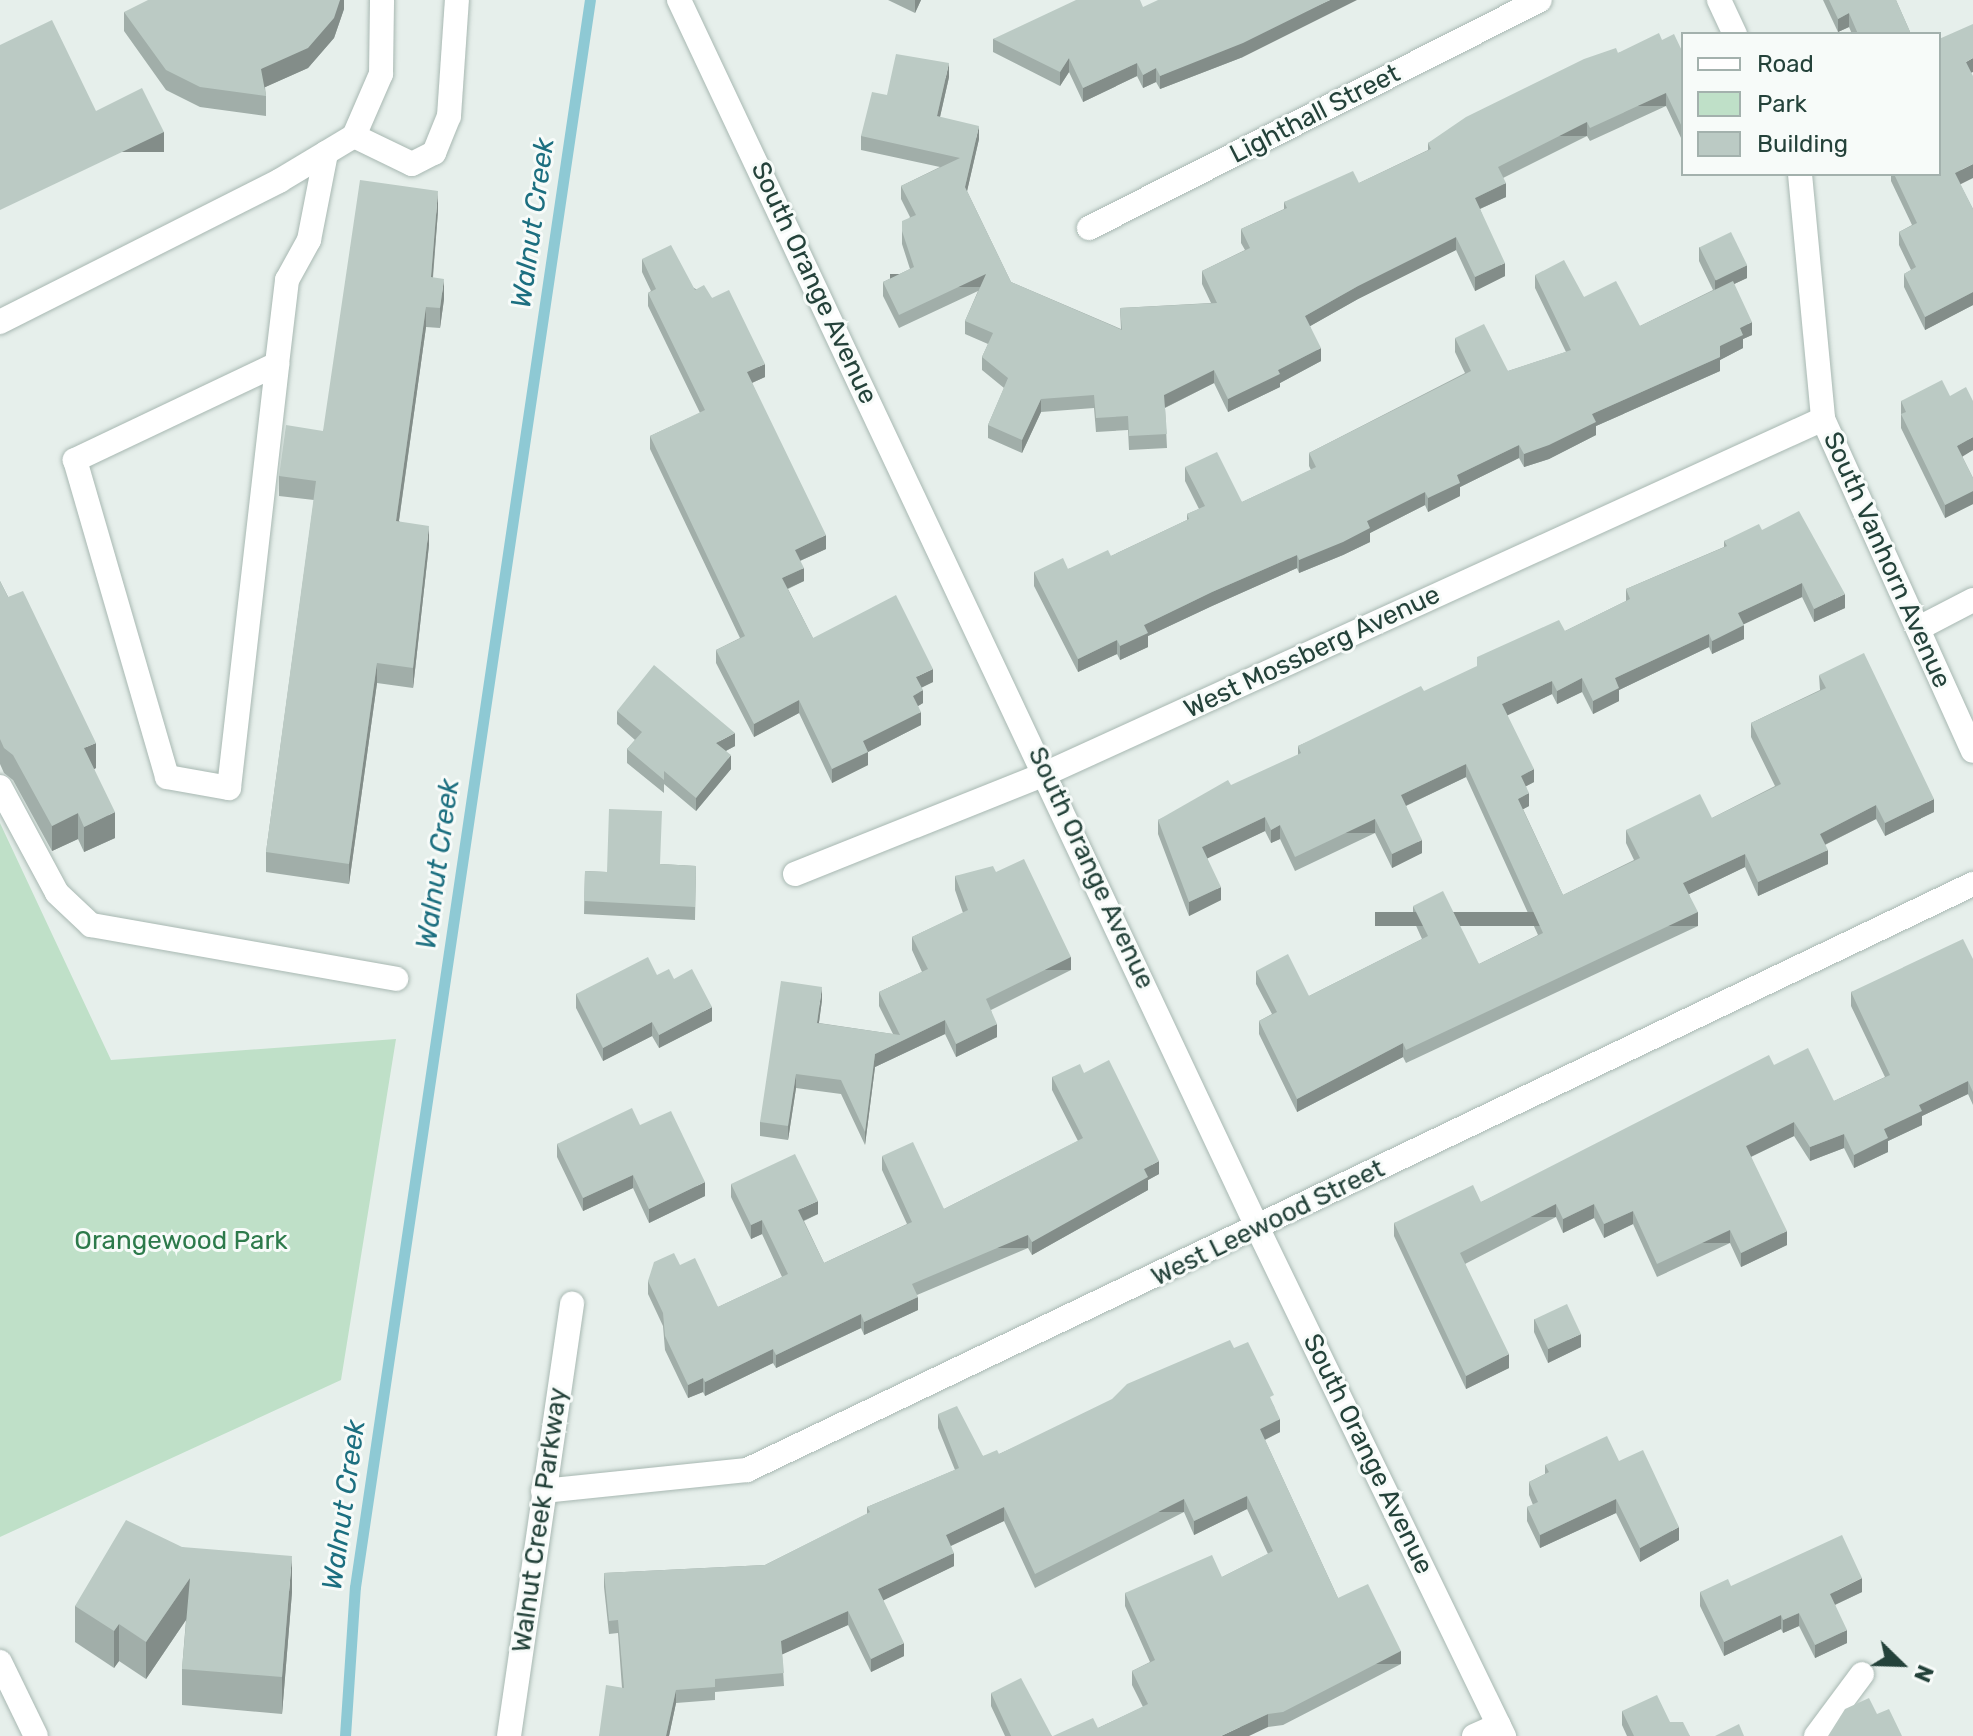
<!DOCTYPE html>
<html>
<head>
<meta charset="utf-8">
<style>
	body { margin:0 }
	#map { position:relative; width:1973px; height:1736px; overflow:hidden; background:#e6efeb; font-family:Rubik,sans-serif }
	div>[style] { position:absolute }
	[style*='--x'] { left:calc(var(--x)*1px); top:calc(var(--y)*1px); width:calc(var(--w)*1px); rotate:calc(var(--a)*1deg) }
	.green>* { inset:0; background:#bfe0c8 }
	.stream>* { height:11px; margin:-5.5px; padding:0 5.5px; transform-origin:5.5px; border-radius:5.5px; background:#8ec9d4 }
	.roads { filter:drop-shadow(0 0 2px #a8b8b2) drop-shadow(0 0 2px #a8b8b2) }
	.minor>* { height:24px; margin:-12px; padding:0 12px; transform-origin:12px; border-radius:12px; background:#fff }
	.wall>* { inset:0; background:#a1aea9 }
	.shaded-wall>* { inset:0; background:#838d89; transform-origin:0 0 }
	.building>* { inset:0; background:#bbcac4; transform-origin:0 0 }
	span { translate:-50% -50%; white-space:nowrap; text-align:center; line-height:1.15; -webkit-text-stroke:6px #f7fbf9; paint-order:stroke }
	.street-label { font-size:26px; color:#24423a }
	.park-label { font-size:26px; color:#2d7a4b }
	.water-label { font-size:28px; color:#1c6f80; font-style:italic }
	.legend { position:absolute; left:1681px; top:32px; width:260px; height:144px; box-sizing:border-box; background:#f7fbf9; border:2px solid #a3b1ad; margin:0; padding:10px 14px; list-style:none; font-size:24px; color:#24423a }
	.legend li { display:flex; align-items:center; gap:16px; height:40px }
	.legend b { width:40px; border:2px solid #a3b1ad }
	.north { position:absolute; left:1861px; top:1624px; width:80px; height:80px; -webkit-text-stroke:6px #f7fbf9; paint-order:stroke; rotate:113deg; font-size:22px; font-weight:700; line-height:32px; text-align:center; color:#24423a }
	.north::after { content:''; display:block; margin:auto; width:28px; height:36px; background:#24423a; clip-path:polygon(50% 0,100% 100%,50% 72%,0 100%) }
</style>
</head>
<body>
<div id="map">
	<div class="green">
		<i style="clip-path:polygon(0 823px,111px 1060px,396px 1039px,341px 1380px,0 1537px)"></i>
	</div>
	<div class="stream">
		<i style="--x:345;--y:1736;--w:149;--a:-86.2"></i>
		<i style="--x:355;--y:1587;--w:1604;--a:-81.58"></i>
	</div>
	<div class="roads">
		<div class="minor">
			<i style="--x:679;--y:0;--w:1359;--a:64.77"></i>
			<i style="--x:1258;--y:1229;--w:564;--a:64.12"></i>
			<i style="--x:1719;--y:0;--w:38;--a:65"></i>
			<i style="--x:354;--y:136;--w:64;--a:25.8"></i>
			<i style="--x:412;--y:164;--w:25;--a:-27"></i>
			<i style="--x:434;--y:153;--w:40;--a:-68"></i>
			<i style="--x:449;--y:116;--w:116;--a:-86.1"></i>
			<i style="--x:1800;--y:174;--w:246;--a:84.6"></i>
			<i style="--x:1823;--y:419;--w:364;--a:65.7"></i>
			<i style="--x:1089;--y:228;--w:505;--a:-26.82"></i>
			<i style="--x:0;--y:322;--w:313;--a:-26.8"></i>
			<i style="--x:279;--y:181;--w:87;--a:-31"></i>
			<i style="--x:354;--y:136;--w:68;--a:-66.5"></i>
			<i style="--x:381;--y:74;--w:74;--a:-89.2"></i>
			<i style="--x:277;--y:364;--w:224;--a:154.6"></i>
			<i style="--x:75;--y:460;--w:330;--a:73.8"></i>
			<i style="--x:167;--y:777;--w:63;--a:10.1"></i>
			<i style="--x:229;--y:788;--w:427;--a:-83.5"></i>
			<i style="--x:277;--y:364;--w:85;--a:-83.2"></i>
			<i style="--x:287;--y:280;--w:46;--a:-61.2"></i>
			<i style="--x:309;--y:240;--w:89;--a:-78.9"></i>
			<i style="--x:1919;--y:628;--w:61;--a:-27.4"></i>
			<i style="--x:0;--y:787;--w:120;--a:61.7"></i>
			<i style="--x:57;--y:893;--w:47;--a:43.3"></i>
			<i style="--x:91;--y:925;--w:310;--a:10"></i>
			<i style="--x:795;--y:874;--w:271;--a:-21.8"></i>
			<i style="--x:1047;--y:773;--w:853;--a:-24.52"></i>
			<i style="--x:543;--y:1491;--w:205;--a:-5.9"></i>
			<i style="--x:747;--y:1470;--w:1359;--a:-25.55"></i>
			<i style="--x:0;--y:1662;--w:82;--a:64.1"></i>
			<i style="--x:509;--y:1736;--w:437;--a:-81.7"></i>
			<i style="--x:1474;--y:1736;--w:27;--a:-24"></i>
			<i style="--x:1816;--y:1736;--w:77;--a:-53.4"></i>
		</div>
	</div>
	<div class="wall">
		<i style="clip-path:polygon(344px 0,344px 9px,334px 38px,308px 68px,265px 87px,266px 96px,266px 116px,200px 107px,166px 90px,124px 31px,124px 12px)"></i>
		<i style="clip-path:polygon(888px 0,921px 0,915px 13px)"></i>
		<i style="clip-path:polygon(1823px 0,1896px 0,1911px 34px,1852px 34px,1849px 27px,1838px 32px)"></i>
		<i style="clip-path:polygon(1143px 7px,1243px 57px,1160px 89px,1156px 82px,1143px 88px,1137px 76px,1083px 102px,1069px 72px,1060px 86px,993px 52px,993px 39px)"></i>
		<i style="clip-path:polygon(1662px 40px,1683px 53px,1683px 140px,1682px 140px,1666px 106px,1590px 141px,1587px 136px,1503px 178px,1506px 197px,1480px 209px,1505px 276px,1475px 291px,1456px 250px,1358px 299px,1310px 326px,1321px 361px,1280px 383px,1280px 387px,1228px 412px,1214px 383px,1165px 408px,1167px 448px,1129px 450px,1128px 430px,1096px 432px,1094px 408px,1041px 412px,1022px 453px,988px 438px,988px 425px,1004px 388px,982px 370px,982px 357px,988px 344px,965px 334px,965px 321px,978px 291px,899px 328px,883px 296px,883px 282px,910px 269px,902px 244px,902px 231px,910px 217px,901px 199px,901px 186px,940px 167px,861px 150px,861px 136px,887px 95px,949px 77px,940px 117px,979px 139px,967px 191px,1011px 282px,1121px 329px,1120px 308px,1211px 303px,1202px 284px,1202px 271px,1245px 250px,1241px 243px,1241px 229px,1284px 209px,1284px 202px,1359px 183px,1428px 150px,1428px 143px,1618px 53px)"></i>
		<i style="clip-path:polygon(1971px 73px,1960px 184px,1973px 209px,1973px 305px,1925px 330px,1904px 287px,1904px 274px,1911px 270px,1899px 245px,1899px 232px,1912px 225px,1891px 181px,1891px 174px,1939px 174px)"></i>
		<i style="clip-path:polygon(438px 211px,433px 278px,444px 299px,440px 328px,426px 327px,399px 521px,429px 545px,413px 688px,377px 683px,349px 884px,266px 872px,266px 852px,314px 500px,279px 496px,279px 476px,323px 431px)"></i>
		<i style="clip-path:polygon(1699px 247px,1747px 278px,1734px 284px,1752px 335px,1743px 339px,1743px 348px,1720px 360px,1720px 371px,1596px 426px,1596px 435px,1549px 459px,1524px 467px,1519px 458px,1460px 487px,1460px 496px,1428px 512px,1425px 505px,1370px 533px,1370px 542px,1343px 555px,1299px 573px,1297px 568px,1212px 606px,1148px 636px,1148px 647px,1120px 660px,1117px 654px,1078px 672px,1034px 586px,1034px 572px,1068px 569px,1111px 556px,1187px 520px,1187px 514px,1199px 509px,1185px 481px,1185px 467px,1242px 502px,1311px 470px,1309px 466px,1309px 453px,1465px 373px,1455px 352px,1455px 338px,1508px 371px,1566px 352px,1535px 288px,1535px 275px,1584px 297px,1640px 326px,1713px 290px,1699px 261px)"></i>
		<i style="clip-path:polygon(642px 259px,712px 298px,765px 377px,752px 383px,826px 549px,800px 561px,804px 581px,788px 589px,813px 638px,933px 682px,921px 688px,923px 703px,918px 706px,921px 725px,868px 752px,868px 765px,832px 783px,799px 713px,754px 737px,716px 663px,716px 650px,740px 638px,650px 449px,650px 436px,700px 413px,648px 306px,648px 293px,651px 291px,642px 272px)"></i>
		<i style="clip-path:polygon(1950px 396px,1973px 450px,1962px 456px,1973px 478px,1973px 504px,1945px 518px,1901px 428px,1901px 401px)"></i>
		<i style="clip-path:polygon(1762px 530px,1845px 608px,1814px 622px,1802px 597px,1743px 624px,1744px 639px,1712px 654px,1709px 647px,1619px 690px,1619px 701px,1593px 714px,1582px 692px,1557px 704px,1552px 694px,1507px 715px,1534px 782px,1526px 786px,1529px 806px,1523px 809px,1563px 895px,1634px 860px,1626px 843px,1626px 830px,1712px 818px,1775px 786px,1751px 737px,1751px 723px,1820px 690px,1819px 675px,1934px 812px,1885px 836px,1876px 819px,1825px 845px,1828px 864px,1758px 896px,1745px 867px,1689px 894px,1698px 926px,1406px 1063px,1403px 1057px,1297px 1112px,1259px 1034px,1259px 1021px,1272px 1014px,1256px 984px,1256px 971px,1309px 996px,1422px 939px,1413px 919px,1413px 906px,1479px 964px,1538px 935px,1466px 777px,1406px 806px,1422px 853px,1392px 868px,1375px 833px,1295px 871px,1280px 839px,1271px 843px,1265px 831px,1207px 858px,1221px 900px,1189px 916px,1158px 834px,1158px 820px,1298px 755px,1298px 746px,1565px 631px,1626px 601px,1626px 589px,1724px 547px,1724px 541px)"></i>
		<i style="clip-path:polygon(0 581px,96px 768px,94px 769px,115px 838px,84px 852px,78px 839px,52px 851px,13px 780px,4px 773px,0 764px)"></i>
		<i style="clip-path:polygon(617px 711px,735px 746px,726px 751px,731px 769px,696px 811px,664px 784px,664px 793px,627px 763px,627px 749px,635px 740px,617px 724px)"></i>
		<i style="clip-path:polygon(661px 864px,696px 866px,695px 920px,584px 914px,585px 871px,607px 872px)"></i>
		<i style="clip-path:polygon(996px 872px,1071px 970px,991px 1010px,997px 1037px,956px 1057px,945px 1034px,875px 1067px,865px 1145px,841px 1094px,796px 1088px,788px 1140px,760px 1136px,760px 1122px,822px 1000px,819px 1023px,893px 1034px,879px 1006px,879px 992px,922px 972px,912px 950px,912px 937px,963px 913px,955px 890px,955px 876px)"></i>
		<i style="clip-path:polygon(1973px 959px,1973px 1105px,1968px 1094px,1922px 1116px,1922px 1125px,1888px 1141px,1888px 1152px,1854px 1168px,1844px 1148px,1810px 1161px,1794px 1136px,1751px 1157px,1787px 1245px,1741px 1267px,1730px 1243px,1657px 1277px,1633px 1224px,1604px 1238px,1594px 1218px,1563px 1233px,1556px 1217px,1465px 1264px,1509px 1368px,1466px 1389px,1394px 1236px,1394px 1223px,1481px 1202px,1774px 1065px,1834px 1101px,1885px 1077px,1851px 1006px,1851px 992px)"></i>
		<i style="clip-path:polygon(657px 975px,674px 979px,712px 1021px,659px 1048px,652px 1036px,603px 1061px,576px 1008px,576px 994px)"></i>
		<i style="clip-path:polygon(1084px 1073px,1159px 1174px,1148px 1180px,1148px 1190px,1032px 1255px,1028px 1248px,917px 1295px,918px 1310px,864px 1335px,861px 1328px,776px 1368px,773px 1363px,705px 1396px,703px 1392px,688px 1398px,665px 1350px,663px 1326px,648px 1294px,648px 1281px,680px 1265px,718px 1307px,782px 1277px,762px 1234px,751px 1239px,731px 1197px,731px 1184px,818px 1214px,804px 1221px,824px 1263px,907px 1224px,882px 1170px,882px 1156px,944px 1209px,1078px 1141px,1052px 1090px,1052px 1077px)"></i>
		<i style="clip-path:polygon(640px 1125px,705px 1196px,649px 1223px,633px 1188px,583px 1211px,557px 1157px,557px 1144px)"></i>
		<i style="clip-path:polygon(1534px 1319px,1581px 1347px,1548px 1363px,1534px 1332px)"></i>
		<i style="clip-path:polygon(1234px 1348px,1274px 1406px,1280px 1432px,1265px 1440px,1338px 1598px,1401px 1664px,1283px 1725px,1268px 1727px,1098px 1728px,1143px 1707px,1132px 1685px,1132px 1671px,1150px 1662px,1125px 1606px,1125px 1593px,1222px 1577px,1268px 1554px,1247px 1509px,1194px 1535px,1184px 1512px,1035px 1588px,1004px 1521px,951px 1546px,954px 1566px,883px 1600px,904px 1656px,871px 1672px,848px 1625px,782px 1654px,784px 1686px,715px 1692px,715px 1700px,676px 1703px,669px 1736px,599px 1736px,622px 1688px,618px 1633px,609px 1634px,604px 1587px,604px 1573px,765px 1565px,867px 1514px,867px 1507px,955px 1470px,938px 1428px,938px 1414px,983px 1456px,999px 1454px)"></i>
		<i style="clip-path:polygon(1619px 1461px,1679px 1540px,1640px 1562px,1616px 1513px,1540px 1548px,1527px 1521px,1527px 1507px,1533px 1505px,1529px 1495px,1529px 1482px,1545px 1474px,1545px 1465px)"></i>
		<i style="clip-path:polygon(182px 1547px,292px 1592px,282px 1714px,182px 1705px,182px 1669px,186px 1620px,146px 1679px,119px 1661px,114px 1668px,75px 1642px,75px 1606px)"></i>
		<i style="clip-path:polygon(1731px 1586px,1862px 1592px,1835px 1605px,1847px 1643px,1815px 1658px,1799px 1626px,1783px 1633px,1781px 1629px,1724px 1656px,1700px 1606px,1700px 1592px)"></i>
		<i style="clip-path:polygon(991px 1693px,1052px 1736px,1005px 1736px,991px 1706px)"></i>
		<i style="clip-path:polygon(1622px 1711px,1670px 1722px,1690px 1736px,1627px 1736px,1622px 1725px)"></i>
	</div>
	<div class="shaded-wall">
		<i style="clip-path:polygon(340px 0,344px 0,344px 9px,334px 38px,308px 68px,261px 89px,261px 69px)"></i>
		<i style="clip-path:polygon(915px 0,921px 0,915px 13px)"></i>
		<i style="clip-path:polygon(1330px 0,1357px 0,1243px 57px,1160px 89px,1160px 76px)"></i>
		<i style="clip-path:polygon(1849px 13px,1849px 27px,1838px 32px,1838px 19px)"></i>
		<i style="clip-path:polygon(1069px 58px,1069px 72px,1060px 86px,1060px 72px)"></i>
		<i style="clip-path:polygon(1973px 58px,1973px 72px,1966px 75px,1966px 62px)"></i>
		<i style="clip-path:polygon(949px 63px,949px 77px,937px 130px,937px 116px)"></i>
		<i style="clip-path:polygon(1137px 63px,1137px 76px,1083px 102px,1083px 88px)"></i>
		<i style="clip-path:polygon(1156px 68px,1156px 82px,1143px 88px,1143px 75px)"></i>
		<i style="left:1666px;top:93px;width:13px;height:84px;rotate:90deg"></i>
		<i style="left:1587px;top:122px;width:14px;height:100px;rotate:90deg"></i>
		<i style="clip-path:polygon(979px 126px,979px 139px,965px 200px,965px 187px)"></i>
		<i style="left:164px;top:132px;width:20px;height:182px;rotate:90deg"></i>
		<i style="clip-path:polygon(1973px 164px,1973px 178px,1955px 187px,1955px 173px)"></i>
		<i style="clip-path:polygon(1506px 183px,1506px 197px,1475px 211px,1475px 198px)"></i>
		<i style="clip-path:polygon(438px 191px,438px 211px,431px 297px,431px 277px)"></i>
		<i style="clip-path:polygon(1456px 237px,1456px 250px,1358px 299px,1305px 329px,1305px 316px,1358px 286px)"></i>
		<i style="clip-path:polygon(1505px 263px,1505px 276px,1475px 291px,1475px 277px)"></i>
		<i style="clip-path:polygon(1747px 265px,1747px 278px,1715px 293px,1715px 280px)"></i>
		<i style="left:986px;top:274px;width:13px;height:96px;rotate:90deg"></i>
		<i style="clip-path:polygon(444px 279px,444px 299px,440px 328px,440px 308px)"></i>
		<i style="clip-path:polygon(1973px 292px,1973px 305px,1925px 330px,1925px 317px)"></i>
		<i style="clip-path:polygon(426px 307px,426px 327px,396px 541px,396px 521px)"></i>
		<i style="clip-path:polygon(1752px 322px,1752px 335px,1743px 339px,1743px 348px,1720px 360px,1720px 346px,1740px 328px)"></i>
		<i style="clip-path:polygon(1321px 348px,1321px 361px,1280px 383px,1280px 387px,1228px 412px,1228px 399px,1278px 370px)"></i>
		<i style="clip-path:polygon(1720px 357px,1720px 371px,1596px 426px,1596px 435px,1549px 459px,1524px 467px,1524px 454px,1592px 414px)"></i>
		<i style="clip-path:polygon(765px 364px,765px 377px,747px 385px,747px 372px)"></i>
		<i style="clip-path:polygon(1214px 370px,1214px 383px,1164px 408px,1164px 395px)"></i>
		<i style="clip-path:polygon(1041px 399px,1041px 412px,1022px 453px,1022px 440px)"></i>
		<i style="clip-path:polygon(1973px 437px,1973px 450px,1957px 460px,1957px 446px)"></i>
		<i style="clip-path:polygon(1519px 445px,1519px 458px,1460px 487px,1460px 496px,1428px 512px,1428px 498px,1457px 475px)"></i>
		<i style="clip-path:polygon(1973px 491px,1973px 504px,1945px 518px,1945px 505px)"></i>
		<i style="clip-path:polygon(1425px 492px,1425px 505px,1370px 533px,1370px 542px,1343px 555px,1299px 573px,1299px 560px,1367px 521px)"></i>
		<i style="clip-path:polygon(429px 526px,429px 545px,413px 688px,413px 668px)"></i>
		<i style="clip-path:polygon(826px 535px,826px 549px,795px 563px,795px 550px)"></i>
		<i style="clip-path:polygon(1297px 555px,1297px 568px,1212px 606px,1148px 636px,1148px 647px,1120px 660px,1120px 646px,1144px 625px,1212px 592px)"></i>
		<i style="clip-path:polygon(804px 568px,804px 581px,782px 591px,782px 578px)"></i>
		<i style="clip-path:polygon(1802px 583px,1802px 597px,1738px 627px,1738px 613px)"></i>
		<i style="clip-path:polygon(1845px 594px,1845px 608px,1814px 622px,1814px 609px)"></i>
		<i style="clip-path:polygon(1744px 625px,1744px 639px,1712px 654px,1712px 641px)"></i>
		<i style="clip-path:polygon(1709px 634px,1709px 647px,1619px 690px,1619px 701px,1593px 714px,1593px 701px,1615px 678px)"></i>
		<i style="clip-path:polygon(1117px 640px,1117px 654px,1078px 672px,1078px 659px)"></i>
		<i style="clip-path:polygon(377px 663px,377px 683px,349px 884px,349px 864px)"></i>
		<i style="clip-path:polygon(933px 669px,933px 682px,916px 690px,916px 677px)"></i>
		<i style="clip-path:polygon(1582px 678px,1582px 692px,1557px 704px,1557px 691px)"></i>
		<i style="clip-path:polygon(1552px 681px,1552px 694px,1502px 718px,1502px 704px)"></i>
		<i style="clip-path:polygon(923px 690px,923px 703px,913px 709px,913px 696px)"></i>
		<i style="clip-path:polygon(799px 700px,799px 713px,754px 737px,754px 724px)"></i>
		<i style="clip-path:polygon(921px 712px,921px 725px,868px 752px,868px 765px,832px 783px,832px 769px,863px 741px)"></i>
		<i style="clip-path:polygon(735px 733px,735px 746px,716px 756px,716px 743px)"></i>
		<i style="clip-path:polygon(96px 743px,96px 768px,84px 774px,84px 748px)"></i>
		<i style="clip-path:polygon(731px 755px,731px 769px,696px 811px,696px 798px)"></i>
		<i style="clip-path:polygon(1466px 764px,1466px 777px,1401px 808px,1401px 795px)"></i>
		<i style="clip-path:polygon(1534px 769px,1534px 782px,1521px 789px,1521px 776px)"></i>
		<i style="clip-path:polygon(1529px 793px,1529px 806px,1518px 812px,1518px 799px)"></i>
		<i style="clip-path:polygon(1934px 799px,1934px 812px,1885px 836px,1885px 823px)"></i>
		<i style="clip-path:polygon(1876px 805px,1876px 819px,1820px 847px,1820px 834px)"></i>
		<i style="clip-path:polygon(115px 812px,115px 838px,84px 852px,84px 827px)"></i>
		<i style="clip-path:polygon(78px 813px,78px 839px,52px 851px,52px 826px)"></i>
		<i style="clip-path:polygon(1265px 817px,1265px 831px,1202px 861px,1202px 847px)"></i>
		<i style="left:1375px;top:819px;width:14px;height:89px;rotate:90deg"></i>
		<i style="clip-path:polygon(1280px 825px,1280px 839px,1271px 843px,1271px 830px)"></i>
		<i style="clip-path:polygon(1422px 840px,1422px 853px,1392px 868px,1392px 854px)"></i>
		<i style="clip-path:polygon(1828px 850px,1828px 864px,1758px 896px,1758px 882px)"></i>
		<i style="clip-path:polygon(1745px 854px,1745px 867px,1683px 897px,1683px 883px)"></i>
		<i style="clip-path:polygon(1221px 887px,1221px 900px,1189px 916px,1189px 902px)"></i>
		<i style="left:1698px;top:912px;width:14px;height:323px;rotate:90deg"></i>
		<i style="left:1071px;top:957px;width:13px;height:95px;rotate:90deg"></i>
		<i style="clip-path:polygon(822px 987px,822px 1000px,817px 1036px,817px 1023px)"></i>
		<i style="clip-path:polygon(712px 1007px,712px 1021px,659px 1048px,659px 1035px)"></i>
		<i style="clip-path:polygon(945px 1020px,945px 1034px,875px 1067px,865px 1145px,865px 1132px,875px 1054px)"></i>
		<i style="clip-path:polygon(652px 1022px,652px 1036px,603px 1061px,603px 1048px)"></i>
		<i style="clip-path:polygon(997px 1024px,997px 1037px,956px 1057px,956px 1044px)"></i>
		<i style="clip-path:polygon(1403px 1043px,1403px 1057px,1297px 1112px,1297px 1099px)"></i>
		<i style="clip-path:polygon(796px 1074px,796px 1088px,788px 1140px,788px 1126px)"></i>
		<i style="clip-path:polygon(1968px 1081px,1968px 1094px,1922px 1116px,1922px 1125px,1888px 1141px,1888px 1152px,1854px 1168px,1854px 1155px,1884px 1129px,1919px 1105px)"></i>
		<i style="clip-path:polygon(1794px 1122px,1794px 1136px,1746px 1159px,1746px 1146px)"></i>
		<i style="clip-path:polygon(1844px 1134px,1844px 1148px,1810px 1161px,1810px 1147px)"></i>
		<i style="clip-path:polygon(1159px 1161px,1159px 1174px,1148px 1180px,1148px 1190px,1032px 1255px,1032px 1242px,1144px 1169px)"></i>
		<i style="clip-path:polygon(633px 1175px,633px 1188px,583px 1211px,583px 1198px)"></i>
		<i style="clip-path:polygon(705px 1182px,705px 1196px,649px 1223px,649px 1209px)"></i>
		<i style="clip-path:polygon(818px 1201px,818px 1214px,798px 1223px,798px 1210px)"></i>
		<i style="left:1556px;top:1204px;width:13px;height:108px;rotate:90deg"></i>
		<i style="clip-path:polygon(1594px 1204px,1594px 1218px,1563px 1233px,1563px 1219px)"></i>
		<i style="clip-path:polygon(1633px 1211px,1633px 1224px,1604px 1238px,1604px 1224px)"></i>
		<i style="clip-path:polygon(762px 1220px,762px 1234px,751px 1239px,751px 1225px)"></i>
		<i style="left:1730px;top:1230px;width:13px;height:81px;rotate:90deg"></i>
		<i style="clip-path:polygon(1787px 1231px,1787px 1245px,1741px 1267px,1741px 1253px)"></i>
		<i style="left:1028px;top:1235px;width:13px;height:126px;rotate:90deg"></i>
		<i style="clip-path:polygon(918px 1297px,918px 1310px,864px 1335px,864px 1322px)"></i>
		<i style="clip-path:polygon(861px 1314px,861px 1328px,776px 1368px,776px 1355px)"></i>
		<i style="clip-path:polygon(1581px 1334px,1581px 1347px,1548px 1363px,1548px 1349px)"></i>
		<i style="clip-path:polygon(773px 1349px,773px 1363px,705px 1396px,705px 1382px)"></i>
		<i style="clip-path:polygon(1509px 1354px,1509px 1368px,1466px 1389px,1466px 1376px)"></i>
		<i style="clip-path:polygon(703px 1378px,703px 1392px,688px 1398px,688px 1385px)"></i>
		<i style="clip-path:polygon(1280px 1419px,1280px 1432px,1260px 1442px,1260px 1429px)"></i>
		<i style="clip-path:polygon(1247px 1496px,1247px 1509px,1194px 1535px,1194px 1521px)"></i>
		<i style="left:1184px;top:1499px;width:13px;height:167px;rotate:90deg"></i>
		<i style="clip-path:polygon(1616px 1499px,1616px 1513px,1540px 1548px,1540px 1535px)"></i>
		<i style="clip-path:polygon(1004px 1507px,1004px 1521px,946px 1548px,946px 1535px)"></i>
		<i style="clip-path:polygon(1679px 1527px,1679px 1540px,1640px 1562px,1640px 1548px)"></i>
		<i style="clip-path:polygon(954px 1553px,954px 1566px,878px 1603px,878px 1589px)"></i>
		<i style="clip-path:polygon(292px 1556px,292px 1592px,282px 1714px,282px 1677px)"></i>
		<i style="clip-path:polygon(190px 1578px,190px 1614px,146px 1679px,146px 1642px)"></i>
		<i style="clip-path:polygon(1862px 1578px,1862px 1592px,1830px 1607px,1830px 1594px)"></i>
		<i style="clip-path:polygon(848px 1611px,848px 1625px,781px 1655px,781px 1641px)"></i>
		<i style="clip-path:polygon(1799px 1613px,1799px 1626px,1783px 1633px,1783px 1620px)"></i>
		<i style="clip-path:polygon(1781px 1615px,1781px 1629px,1724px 1656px,1724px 1642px)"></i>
		<i style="clip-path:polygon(119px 1624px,119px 1661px,114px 1668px,114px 1631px)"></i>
		<i style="clip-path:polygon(1847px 1630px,1847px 1643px,1815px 1658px,1815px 1645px)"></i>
		<i style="clip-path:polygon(904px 1643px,904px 1656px,871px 1672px,871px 1659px)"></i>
		<i style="left:1401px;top:1651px;width:13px;height:133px;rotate:90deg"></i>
		<i style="clip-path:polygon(676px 1690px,676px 1703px,669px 1736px,666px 1736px)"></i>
		<i style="clip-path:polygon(1268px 1714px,1268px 1727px,1249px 1736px,1221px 1736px)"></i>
	</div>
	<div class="building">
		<i style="clip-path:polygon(148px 0,340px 0,334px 18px,308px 48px,261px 69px,266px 96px,200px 87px,166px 70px,124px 12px)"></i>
		<i style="clip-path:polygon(1076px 0,1140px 0,1143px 7px,1158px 0,1330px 0,1243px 43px,1160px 76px,1156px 68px,1143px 75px,1137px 63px,1083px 88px,1069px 58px,1060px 72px,993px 39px)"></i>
		<i style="clip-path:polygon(1829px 0,1896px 0,1911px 34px,1858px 34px,1849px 13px,1838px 19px)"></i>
		<i style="clip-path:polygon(52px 20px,96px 111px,142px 88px,164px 132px,0 210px,0 45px)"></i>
		<i style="clip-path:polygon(1973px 24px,1973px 58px,1966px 62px,1973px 76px,1973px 164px,1955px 173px,1973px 209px,1973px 292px,1925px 317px,1904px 274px,1916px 267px,1899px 232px,1917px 223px,1894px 174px,1939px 174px,1939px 39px)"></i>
		<i style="clip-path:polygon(1659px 33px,1662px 40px,1674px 34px,1683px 53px,1683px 126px,1682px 127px,1666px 93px,1590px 128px,1587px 122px,1498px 167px,1506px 183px,1475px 198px,1505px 263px,1475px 277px,1456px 237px,1358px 286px,1305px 316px,1321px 348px,1278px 370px,1280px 374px,1228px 399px,1214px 370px,1164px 395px,1167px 434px,1129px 436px,1128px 416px,1096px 418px,1094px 395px,1041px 399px,1022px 440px,988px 425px,1008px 378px,982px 357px,993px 333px,965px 321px,986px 274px,899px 315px,883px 282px,914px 267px,902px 231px,902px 221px,916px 215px,901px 186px,960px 158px,861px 136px,872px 92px,887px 95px,896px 54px,949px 63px,937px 116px,979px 126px,965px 187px,1011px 282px,1122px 330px,1120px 308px,1217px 303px,1202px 271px,1250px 248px,1241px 229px,1287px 208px,1284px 202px,1353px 171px,1359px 183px,1431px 149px,1428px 143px,1466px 117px,1584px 59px,1616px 48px,1618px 53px)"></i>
		<i style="clip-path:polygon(360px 180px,438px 191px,431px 277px,444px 279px,440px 308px,426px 307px,396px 521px,429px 526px,413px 668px,377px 663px,349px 864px,266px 852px,316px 481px,279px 476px,286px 425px,323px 431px)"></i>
		<i style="left:1731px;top:232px;width:37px;height:35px;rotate:64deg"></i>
		<i style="clip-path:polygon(671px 245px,695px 290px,704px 285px,712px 298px,729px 290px,765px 364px,747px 372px,826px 535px,795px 550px,804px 568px,782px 578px,813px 638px,896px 595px,933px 669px,916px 677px,923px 690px,913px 696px,921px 712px,863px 741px,868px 752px,832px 769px,799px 700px,754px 724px,716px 650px,745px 636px,650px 436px,705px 410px,648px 293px,656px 289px,642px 259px)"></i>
		<i style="clip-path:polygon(1564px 260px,1584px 297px,1616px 281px,1640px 326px,1733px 281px,1752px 322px,1740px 328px,1743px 335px,1720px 346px,1720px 357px,1592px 414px,1596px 422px,1549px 445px,1524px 454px,1519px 445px,1457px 475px,1460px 483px,1428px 498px,1425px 492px,1367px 521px,1370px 528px,1343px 542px,1299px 560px,1297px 555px,1212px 592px,1144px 625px,1148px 633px,1120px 646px,1117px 640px,1078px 659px,1034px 572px,1063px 558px,1068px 569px,1108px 550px,1111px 556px,1189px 519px,1187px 514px,1205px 506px,1185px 467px,1217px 452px,1242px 502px,1316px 467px,1309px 453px,1471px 371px,1455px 338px,1484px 324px,1508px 371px,1571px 350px,1535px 275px)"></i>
		<i style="clip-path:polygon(1942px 380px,1950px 396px,1966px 387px,1973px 401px,1973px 437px,1957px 446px,1973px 478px,1973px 491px,1945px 505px,1901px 414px,1906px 412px,1901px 401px)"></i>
		<i style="clip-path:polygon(1799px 511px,1845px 594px,1814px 609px,1802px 583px,1738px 613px,1744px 625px,1712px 641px,1709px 634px,1615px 678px,1619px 688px,1593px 701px,1582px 678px,1557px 691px,1552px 681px,1502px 704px,1534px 769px,1521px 776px,1529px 793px,1518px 799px,1563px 895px,1640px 858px,1626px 830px,1700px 794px,1712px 818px,1781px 784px,1751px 723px,1826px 688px,1819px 675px,1864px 653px,1934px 799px,1885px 823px,1876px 805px,1820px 834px,1828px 850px,1758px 882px,1745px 854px,1683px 883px,1698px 912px,1406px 1050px,1403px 1043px,1297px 1099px,1259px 1021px,1277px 1012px,1256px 971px,1288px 954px,1309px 996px,1428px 936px,1413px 906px,1443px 891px,1479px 964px,1543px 933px,1466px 764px,1401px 795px,1422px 840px,1392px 854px,1375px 819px,1295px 857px,1280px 825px,1271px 830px,1265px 817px,1202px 847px,1221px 887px,1189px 902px,1158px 820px,1228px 780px,1231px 785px,1301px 753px,1298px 746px,1421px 686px,1424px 691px,1477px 666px,1477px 657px,1559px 620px,1565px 631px,1630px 599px,1626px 589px,1727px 546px,1724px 541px,1759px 524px,1762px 530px)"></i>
		<i style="clip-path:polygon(0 581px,8px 597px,23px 591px,96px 743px,84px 748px,115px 812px,84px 827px,78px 813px,52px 826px,13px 755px,4px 748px,0 739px)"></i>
		<i style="clip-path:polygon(654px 665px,735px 733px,716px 743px,731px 755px,696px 798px,664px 771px,664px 780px,627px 749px,642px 732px,617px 711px)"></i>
		<i style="clip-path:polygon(609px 809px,662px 811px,660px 864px,696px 866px,695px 907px,584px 901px,585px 871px,607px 872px)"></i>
		<i style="clip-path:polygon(1024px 859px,1071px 957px,986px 999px,997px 1024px,956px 1044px,945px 1020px,875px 1054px,865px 1132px,841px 1080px,796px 1074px,788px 1126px,760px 1122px,781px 981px,822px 987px,817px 1023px,900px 1035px,879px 992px,928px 969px,912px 937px,968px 910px,955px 876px,993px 866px,996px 872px)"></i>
		<i style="clip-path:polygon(1963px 939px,1973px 959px,1973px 1092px,1968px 1081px,1919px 1105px,1922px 1111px,1884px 1129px,1888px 1138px,1854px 1155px,1844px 1134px,1810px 1147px,1794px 1122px,1746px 1146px,1787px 1231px,1741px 1253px,1730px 1230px,1657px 1264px,1633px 1211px,1604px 1224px,1594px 1204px,1563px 1219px,1556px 1204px,1460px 1253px,1509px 1354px,1466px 1376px,1394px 1223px,1473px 1185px,1481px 1202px,1769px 1055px,1774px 1065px,1808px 1048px,1834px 1101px,1890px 1075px,1851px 992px)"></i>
		<i style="clip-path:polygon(648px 957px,657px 975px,669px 969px,674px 979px,692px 969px,712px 1007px,659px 1035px,652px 1022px,603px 1048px,576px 994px)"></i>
		<i style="clip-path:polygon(1109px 1060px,1159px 1161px,1144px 1169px,1148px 1177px,1032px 1242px,1028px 1235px,912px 1284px,918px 1297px,864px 1322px,861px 1314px,776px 1355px,773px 1349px,705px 1382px,703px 1378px,688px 1385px,665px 1336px,663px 1313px,648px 1281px,654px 1262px,674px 1253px,680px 1265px,695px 1258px,718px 1307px,788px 1274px,762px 1220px,751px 1225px,731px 1184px,795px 1154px,818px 1201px,798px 1210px,824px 1263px,912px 1222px,882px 1156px,913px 1142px,944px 1209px,1083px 1138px,1052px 1077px,1080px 1064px,1084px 1073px)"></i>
		<i style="clip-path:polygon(632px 1108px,640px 1125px,671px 1111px,705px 1182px,649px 1209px,633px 1175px,583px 1198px,557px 1144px)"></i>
		<i style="left:1567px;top:1304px;width:33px;height:36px;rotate:65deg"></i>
		<i style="clip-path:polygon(1230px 1340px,1234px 1348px,1248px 1342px,1274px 1395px,1270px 1397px,1280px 1419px,1260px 1429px,1338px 1598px,1368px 1584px,1401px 1651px,1283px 1712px,1268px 1714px,1221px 1736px,1053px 1736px,1093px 1718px,1098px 1728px,1148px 1704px,1132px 1671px,1155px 1660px,1125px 1593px,1212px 1555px,1222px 1577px,1273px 1551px,1247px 1496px,1194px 1521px,1184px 1499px,1035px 1574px,1004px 1507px,946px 1535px,954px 1553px,878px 1589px,904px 1643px,871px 1659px,848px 1611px,781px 1641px,784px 1673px,715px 1679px,715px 1687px,676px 1690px,666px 1736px,599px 1736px,606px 1685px,624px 1688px,618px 1620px,609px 1621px,604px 1573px,765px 1565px,870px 1512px,867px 1507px,959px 1468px,938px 1414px,957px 1406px,983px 1456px,997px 1450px,999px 1454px,1112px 1399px,1127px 1384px)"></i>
		<i style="clip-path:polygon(1607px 1436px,1619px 1461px,1643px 1450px,1679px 1527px,1640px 1548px,1616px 1499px,1540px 1535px,1527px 1507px,1538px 1502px,1529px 1482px,1549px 1472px,1545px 1465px)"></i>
		<i style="clip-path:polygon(126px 1520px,182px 1547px,292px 1556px,282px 1677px,182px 1669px,190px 1578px,146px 1642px,119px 1624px,114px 1631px,75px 1606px)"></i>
		<i style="clip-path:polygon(1842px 1535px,1862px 1578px,1830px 1594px,1847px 1630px,1815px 1645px,1799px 1613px,1783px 1620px,1781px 1615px,1724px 1642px,1700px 1592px,1728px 1579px,1731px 1586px)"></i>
		<i style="clip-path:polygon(1021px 1678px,1052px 1736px,1011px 1736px,991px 1693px)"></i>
		<i style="clip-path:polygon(1657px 1695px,1670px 1722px,1683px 1722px,1690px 1736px,1634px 1736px,1622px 1711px)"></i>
		<i style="clip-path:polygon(1869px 1698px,1877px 1714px,1889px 1709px,1902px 1736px,1828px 1736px,1845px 1709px)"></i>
		<i style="clip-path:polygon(1739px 1724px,1744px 1736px,1715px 1736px)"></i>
	</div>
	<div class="street-label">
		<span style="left:1315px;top:114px;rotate:-27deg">Lighthall Street</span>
		<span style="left:814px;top:283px;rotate:65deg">South Orange Avenue</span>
		<span style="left:1887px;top:560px;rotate:66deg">South Vanhorn Avenue</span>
		<span style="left:1312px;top:652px;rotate:-25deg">West Mossberg Avenue</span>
		<span style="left:1091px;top:868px;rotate:65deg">South Orange Avenue</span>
		<span style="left:1268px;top:1223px;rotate:-26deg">West Leewood Street</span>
		<span style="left:1368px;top:1454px;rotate:64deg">South Orange Avenue</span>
		<span style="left:540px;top:1520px;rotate:-82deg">Walnut Creek Parkway</span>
	</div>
	<div class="park-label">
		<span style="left:181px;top:1241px">Orangewood Park</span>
	</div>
	<div class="water-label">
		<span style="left:533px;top:223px;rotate:-82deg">Walnut Creek</span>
		<span style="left:438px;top:864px;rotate:-82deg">Walnut Creek</span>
		<span style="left:344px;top:1505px;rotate:-82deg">Walnut Creek</span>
	</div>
	<ul class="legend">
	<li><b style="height:10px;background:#fff"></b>Road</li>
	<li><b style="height:22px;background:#bfe0c8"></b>Park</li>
	<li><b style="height:22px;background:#bbcac4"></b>Building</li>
	</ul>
	<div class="north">N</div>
</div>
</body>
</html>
